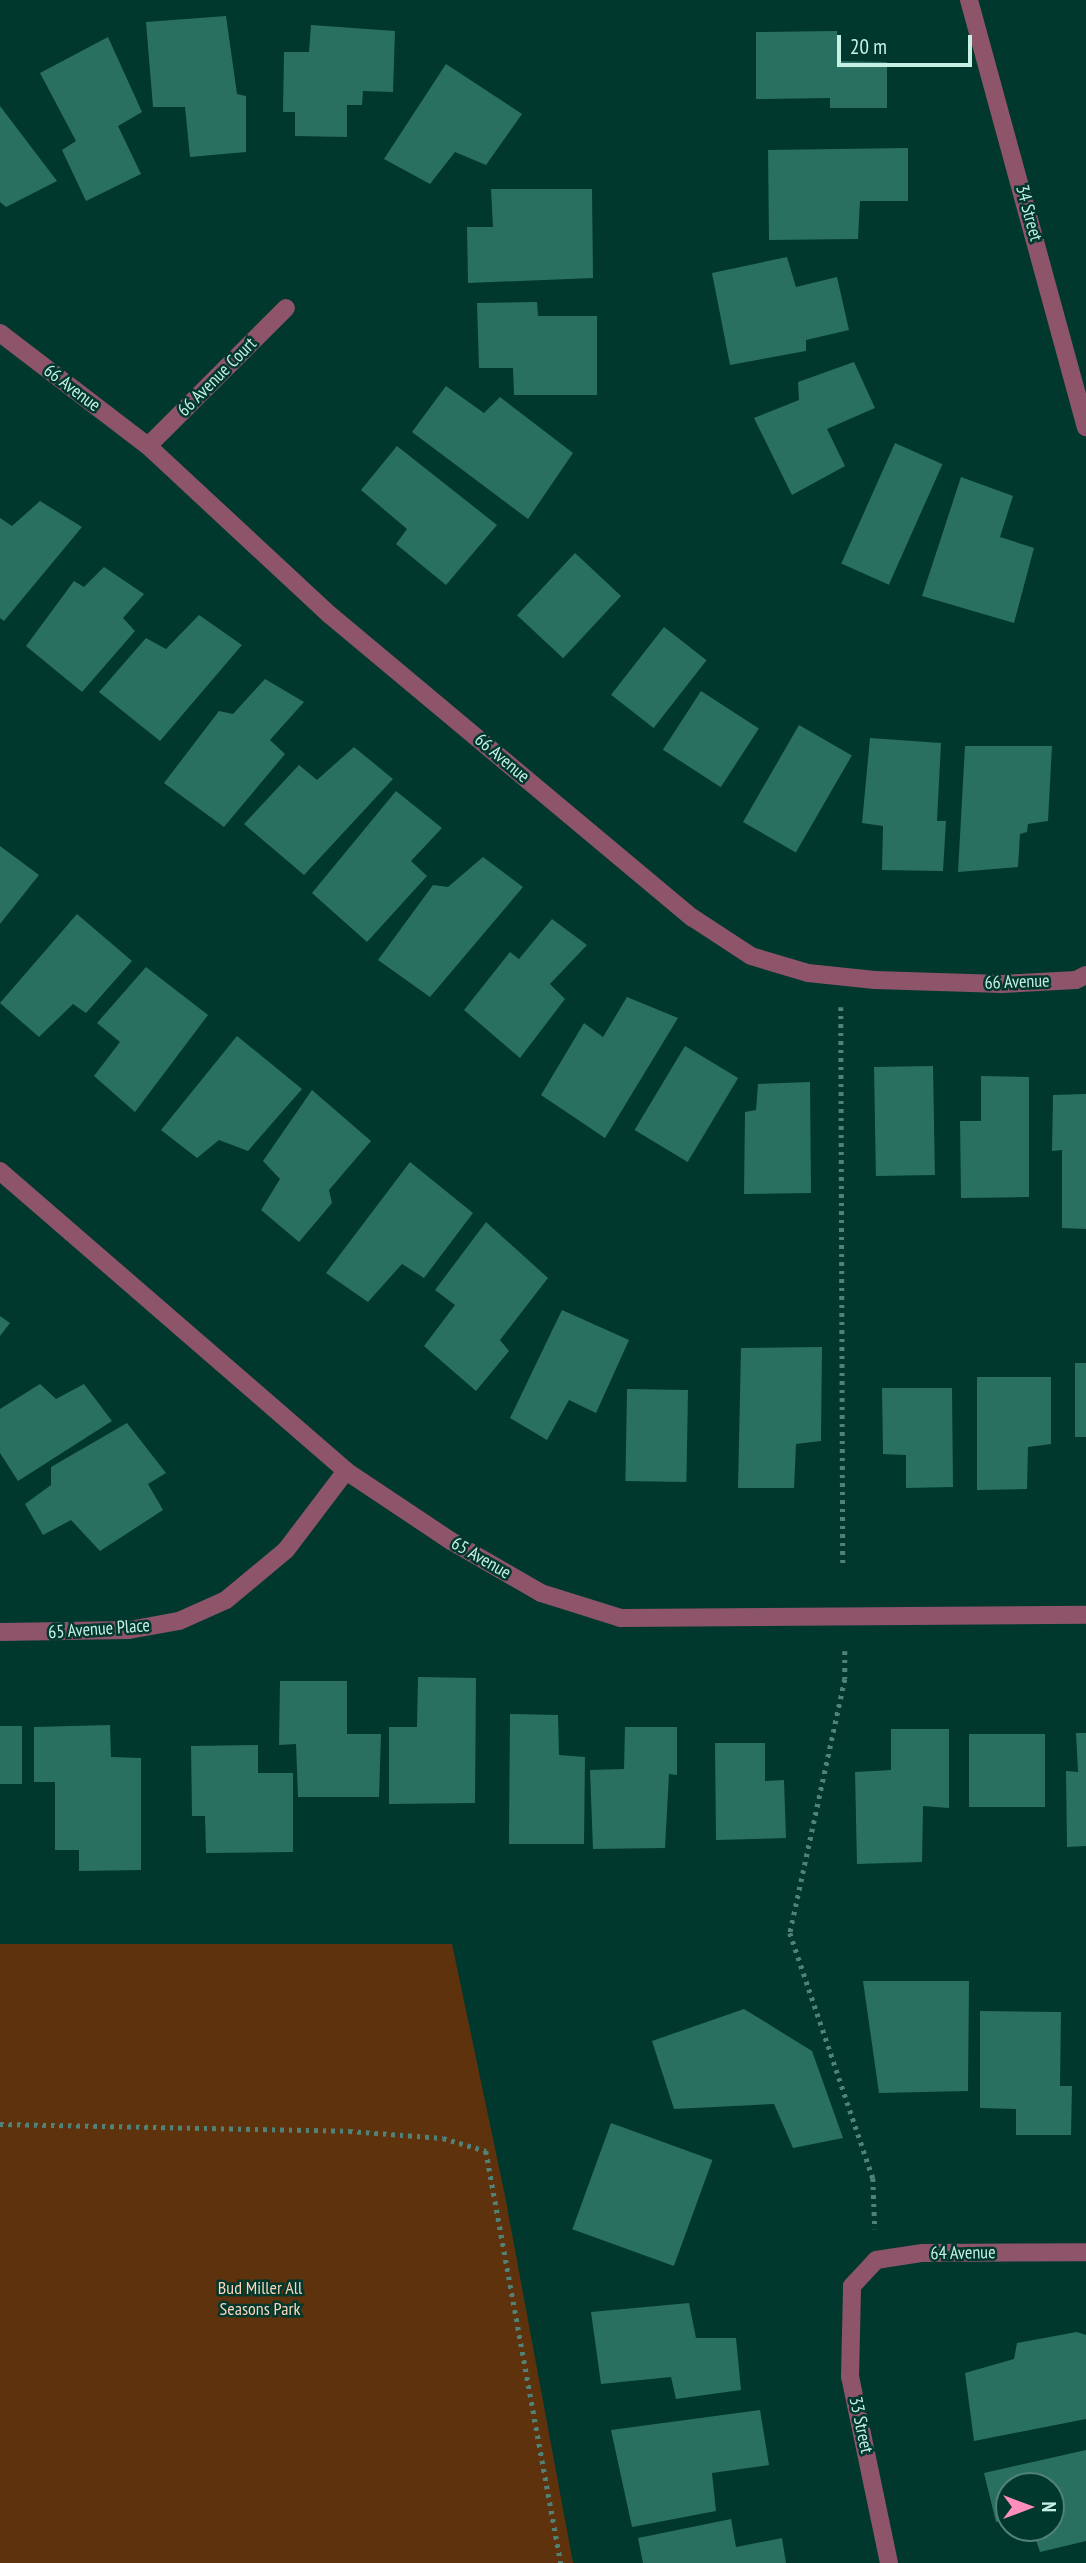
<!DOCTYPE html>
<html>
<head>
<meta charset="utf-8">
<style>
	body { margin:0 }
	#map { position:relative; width:1086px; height:2563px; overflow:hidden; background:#01382e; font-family:"PT Sans Narrow",sans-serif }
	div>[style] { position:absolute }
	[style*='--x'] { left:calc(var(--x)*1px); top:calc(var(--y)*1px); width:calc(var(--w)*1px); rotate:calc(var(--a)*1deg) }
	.green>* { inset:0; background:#5e320d }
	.building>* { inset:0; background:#297061; transform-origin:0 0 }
	.path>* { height:4.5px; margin-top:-2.25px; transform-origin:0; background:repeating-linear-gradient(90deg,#518277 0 3.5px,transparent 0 8.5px) }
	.minor>* { height:18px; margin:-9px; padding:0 9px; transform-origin:9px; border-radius:9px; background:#8d546a }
	.tertiary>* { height:18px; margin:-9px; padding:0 9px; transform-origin:9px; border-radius:9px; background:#8d546a }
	span { translate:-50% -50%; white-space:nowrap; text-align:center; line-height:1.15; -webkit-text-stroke:5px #01382e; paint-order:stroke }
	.street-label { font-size:18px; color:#c6f0e4 }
	.park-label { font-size:18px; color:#fed5b9 }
	.north { position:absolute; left:995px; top:2472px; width:70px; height:70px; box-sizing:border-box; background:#01382e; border:2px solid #508277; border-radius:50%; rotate:90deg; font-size:19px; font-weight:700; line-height:28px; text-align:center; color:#c6f0e4 }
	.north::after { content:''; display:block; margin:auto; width:24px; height:32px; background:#ff8eba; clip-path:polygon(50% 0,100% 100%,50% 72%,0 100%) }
	.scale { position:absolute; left:837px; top:35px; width:135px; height:32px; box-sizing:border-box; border:4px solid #c6f0e4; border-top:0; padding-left:9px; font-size:21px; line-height:24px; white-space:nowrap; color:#c6f0e4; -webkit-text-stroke:5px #01382e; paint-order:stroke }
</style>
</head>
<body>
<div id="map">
	<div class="green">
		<i style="clip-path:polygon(0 1944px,452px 1944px,505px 2196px,573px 2563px,0 2563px)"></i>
	</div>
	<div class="building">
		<i style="clip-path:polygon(226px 16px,237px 94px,246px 96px,246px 152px,190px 157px,185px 107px,153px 107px,146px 22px)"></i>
		<i style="clip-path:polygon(311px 25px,395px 31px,393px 92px,363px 91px,362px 105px,347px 105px,347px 137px,295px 136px,295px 112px,283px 112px,284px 52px,309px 52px)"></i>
		<i style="clip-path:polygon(837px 31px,838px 61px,887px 62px,887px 108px,830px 108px,830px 98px,756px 99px,756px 32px)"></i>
		<i style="clip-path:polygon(108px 37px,142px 112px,118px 126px,141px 174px,86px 201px,62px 150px,76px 141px,40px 73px)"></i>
		<i style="clip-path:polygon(446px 64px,522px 114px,486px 165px,455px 152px,430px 184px,384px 159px)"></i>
		<i style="clip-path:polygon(0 106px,57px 181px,6px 207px,0 202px)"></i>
		<i style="clip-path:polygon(908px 148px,908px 201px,860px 201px,858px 239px,769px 240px,768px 150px)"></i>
		<i style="clip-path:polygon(491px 189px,592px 189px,593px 278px,468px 283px,467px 227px,493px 227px)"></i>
		<i style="clip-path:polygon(787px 257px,796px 287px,837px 277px,849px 330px,806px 340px,806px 351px,730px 365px,712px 273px)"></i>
		<i style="clip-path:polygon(537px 302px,538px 316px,597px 316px,597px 395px,514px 395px,513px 368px,479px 368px,477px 303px)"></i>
		<i style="clip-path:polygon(854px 362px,875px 408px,827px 429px,845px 466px,792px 495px,754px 418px,799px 400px,798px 382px)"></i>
		<i style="clip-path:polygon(446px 386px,484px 413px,500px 397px,573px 453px,528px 519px,412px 432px)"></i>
		<i style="left:895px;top:443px;width:52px;height:132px;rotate:24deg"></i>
		<i style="clip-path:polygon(397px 446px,497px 525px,446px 585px,396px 544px,407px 529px,361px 490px)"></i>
		<i style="clip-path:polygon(961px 477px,1013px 496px,1000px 537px,1034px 548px,1014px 623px,922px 596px)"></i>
		<i style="clip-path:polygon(40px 501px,82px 527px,4px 621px,0 618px,0 518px,12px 526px)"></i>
		<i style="left:575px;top:553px;width:63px;height:85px;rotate:43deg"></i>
		<i style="clip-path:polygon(104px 567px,144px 594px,123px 618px,135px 631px,82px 692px,26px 646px,74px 581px,84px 587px)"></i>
		<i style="clip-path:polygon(199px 615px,242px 645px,160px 741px,99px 692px,146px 638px,166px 649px)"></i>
		<i style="left:664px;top:627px;width:54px;height:86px;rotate:38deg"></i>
		<i style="clip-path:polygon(265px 679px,304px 702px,270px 740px,285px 754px,224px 827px,164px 783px,219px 711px,233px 714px)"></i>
		<i style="left:701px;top:691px;width:69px;height:70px;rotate:33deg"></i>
		<i style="left:799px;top:725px;width:61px;height:112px;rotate:30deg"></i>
		<i style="clip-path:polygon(870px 738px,941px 743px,937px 821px,946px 821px,943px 871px,882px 870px,883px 826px,862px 823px)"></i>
		<i style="clip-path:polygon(965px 746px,1052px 746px,1048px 821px,1028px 824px,1027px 832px,1020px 834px,1018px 867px,958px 872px)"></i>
		<i style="clip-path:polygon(354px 747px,393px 779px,304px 875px,244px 824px,299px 765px,317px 780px)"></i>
		<i style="clip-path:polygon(396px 791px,442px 828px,411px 861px,427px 876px,367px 942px,312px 893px)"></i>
		<i style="clip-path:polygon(0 846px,39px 875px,0 924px)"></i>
		<i style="clip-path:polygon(483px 857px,523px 887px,430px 997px,378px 960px,433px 885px,448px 887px)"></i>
		<i style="clip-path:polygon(77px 914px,132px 961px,86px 1013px,73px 1004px,39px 1037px,0 1003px)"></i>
		<i style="clip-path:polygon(552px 919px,587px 945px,550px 984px,565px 999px,520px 1058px,464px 1010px,510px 952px,519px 959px)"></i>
		<i style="clip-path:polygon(146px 967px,208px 1015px,135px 1112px,94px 1076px,120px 1042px,97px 1023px)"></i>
		<i style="clip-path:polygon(627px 997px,678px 1018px,605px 1138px,541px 1095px,584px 1023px,603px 1037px)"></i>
		<i style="clip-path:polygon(237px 1036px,302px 1089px,248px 1151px,219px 1140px,197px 1158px,161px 1130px)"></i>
		<i style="left:685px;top:1046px;width:62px;height:98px;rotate:31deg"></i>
		<i style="left:933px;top:1066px;width:109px;height:59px;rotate:89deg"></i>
		<i style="clip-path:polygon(981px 1076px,1029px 1077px,1029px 1197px,961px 1198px,960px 1121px,981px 1121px)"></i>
		<i style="clip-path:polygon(810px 1082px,811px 1193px,744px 1194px,745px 1112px,756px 1110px,758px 1084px)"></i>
		<i style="clip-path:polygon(312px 1090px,371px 1141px,329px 1190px,332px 1203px,299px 1242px,261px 1210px,280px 1179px,263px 1161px)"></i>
		<i style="clip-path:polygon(1086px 1094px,1086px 1229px,1062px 1228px,1062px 1150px,1052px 1151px,1053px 1095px)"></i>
		<i style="clip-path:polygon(410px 1162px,473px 1213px,424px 1278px,402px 1264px,368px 1302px,326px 1273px)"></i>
		<i style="clip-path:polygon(486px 1222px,548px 1278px,500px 1340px,509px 1351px,476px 1391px,424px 1346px,455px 1305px,435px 1290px)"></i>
		<i style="clip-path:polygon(562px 1310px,629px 1340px,596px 1413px,569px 1400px,547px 1440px,510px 1418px)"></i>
		<i style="clip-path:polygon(0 1316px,10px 1323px,0 1336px)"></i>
		<i style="clip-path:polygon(822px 1347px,821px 1441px,796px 1444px,794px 1488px,738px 1488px,741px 1348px)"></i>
		<i style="left:1075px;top:1363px;width:11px;height:74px"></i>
		<i style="clip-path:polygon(977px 1377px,1051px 1377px,1051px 1444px,1028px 1447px,1027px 1489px,977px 1490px)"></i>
		<i style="clip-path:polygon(40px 1384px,56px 1399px,84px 1384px,112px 1421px,18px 1481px,0 1453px,0 1409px)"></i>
		<i style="clip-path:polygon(882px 1388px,952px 1388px,953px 1487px,906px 1488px,906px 1455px,883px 1454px)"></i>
		<i style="left:688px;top:1390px;width:92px;height:61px;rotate:91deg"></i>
		<i style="clip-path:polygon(127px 1423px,166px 1473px,148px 1484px,163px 1510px,100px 1551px,71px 1520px,43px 1535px,25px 1504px,51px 1485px,51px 1467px)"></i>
		<i style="clip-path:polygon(418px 1677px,476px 1678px,475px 1803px,389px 1804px,389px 1727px,417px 1727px)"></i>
		<i style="clip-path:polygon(280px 1681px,347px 1681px,347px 1734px,381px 1734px,379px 1797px,298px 1797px,296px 1744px,279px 1745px)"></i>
		<i style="clip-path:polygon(510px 1714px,558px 1715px,559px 1755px,585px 1757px,584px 1844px,509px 1844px)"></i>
		<i style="clip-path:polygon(110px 1725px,111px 1757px,141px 1758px,141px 1870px,79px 1871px,79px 1850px,55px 1850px,55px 1782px,34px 1782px,34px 1727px)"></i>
		<i style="left:0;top:1726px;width:22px;height:58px"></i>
		<i style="clip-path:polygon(625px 1727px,677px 1727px,677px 1775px,669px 1774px,665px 1848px,593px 1849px,590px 1770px,624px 1769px)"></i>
		<i style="clip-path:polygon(891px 1729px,949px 1729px,949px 1808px,923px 1806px,922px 1862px,857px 1864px,855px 1772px,891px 1770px)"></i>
		<i style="clip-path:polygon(1076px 1733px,1086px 1733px,1086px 1846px,1067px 1847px,1066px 1771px,1078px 1772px)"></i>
		<i style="left:1045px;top:1734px;width:73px;height:76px;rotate:90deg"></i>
		<i style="clip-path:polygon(715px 1743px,765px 1743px,765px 1781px,784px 1780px,786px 1838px,716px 1840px)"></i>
		<i style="clip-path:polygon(258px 1745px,258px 1773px,293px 1773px,293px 1852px,206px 1853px,205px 1816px,192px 1816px,191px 1746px)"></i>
		<i style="clip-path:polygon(863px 1981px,969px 1981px,968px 2091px,879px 2093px)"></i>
		<i style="clip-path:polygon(744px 2009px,812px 2051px,843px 2138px,793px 2148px,774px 2104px,674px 2109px,652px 2041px)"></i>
		<i style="clip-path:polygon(980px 2011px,1061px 2012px,1060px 2086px,1072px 2086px,1071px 2135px,1016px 2135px,1016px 2109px,980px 2108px)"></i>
		<i style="left:611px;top:2123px;width:108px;height:113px;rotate:20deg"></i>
		<i style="clip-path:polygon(689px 2303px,696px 2338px,736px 2338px,741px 2390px,676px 2399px,671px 2377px,601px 2384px,591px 2312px)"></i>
		<i style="clip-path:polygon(1077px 2332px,1086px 2335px,1086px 2419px,974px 2441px,965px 2373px,1014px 2359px,1017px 2343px)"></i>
		<i style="clip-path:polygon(760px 2410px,769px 2465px,712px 2473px,716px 2511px,632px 2527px,611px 2430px)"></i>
		<i style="clip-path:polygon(1086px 2450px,1086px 2541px,1040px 2552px,1032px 2528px,1051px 2528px,1051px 2486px,1009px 2486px,1009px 2521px,996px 2522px,984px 2473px)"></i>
		<i style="clip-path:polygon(731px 2519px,736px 2547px,782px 2538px,786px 2563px,643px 2563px,638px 2538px)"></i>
	</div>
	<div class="path">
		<i style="--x:841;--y:1007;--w:559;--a:89.8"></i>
		<i style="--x:845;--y:1651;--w:28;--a:90"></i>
		<i style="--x:845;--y:1679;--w:260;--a:102.2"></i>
		<i style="--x:790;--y:1933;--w:259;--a:71.3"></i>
		<i style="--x:873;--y:2178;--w:51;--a:87.8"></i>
		<i style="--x:0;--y:2124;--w:349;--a:1.1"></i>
		<i style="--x:349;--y:2131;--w:94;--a:4.3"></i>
		<i style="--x:443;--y:2138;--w:45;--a:16.8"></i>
		<i style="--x:486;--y:2151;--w:419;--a:79.7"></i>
	</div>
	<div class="minor">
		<i style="--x:969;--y:0;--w:443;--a:74.7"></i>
		<i style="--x:0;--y:333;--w:186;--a:37.4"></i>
		<i style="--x:148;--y:446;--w:248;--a:42.9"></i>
		<i style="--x:330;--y:615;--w:473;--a:39.9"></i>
		<i style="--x:693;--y:918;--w:69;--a:33.2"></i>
		<i style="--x:751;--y:956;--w:59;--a:16.6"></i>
		<i style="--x:808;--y:973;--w:67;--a:6"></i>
		<i style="--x:875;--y:980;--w:127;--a:1.8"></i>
		<i style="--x:1002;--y:984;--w:74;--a:-3.1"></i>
		<i style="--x:1076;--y:980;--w:11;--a:-27"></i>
		<i style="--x:148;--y:446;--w:195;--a:-45"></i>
		<i style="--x:0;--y:1632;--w:129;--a:-0.9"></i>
		<i style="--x:129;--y:1630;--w:51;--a:-10.2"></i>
		<i style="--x:179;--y:1621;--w:51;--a:-24.1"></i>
		<i style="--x:226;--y:1600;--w:78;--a:-39.8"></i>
		<i style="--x:286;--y:1550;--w:99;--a:-52.8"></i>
		<i style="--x:889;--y:2563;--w:190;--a:-101.8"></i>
		<i style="--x:850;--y:2377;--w:91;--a:-88.7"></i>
		<i style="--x:852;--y:2286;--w:35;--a:-47"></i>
		<i style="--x:876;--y:2260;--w:47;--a:-8.7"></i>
		<i style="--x:922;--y:2253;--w:164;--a:-0.3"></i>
	</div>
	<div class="tertiary">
		<i style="--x:0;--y:1171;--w:458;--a:40.9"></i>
		<i style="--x:346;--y:1471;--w:126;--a:33.7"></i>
		<i style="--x:451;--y:1541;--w:104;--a:30"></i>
		<i style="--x:541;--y:1593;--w:84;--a:17.4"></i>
		<i style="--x:621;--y:1618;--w:465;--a:-0.4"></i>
	</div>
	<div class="street-label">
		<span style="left:1029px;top:213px;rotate:75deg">34 Street</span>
		<span style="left:217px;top:377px;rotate:-45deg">66 Avenue Court</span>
		<span style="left:72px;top:388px;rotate:37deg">66 Avenue</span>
		<span style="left:502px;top:758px;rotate:40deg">66 Avenue</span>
		<span style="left:1017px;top:982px;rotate:-2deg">66 Avenue</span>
		<span style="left:481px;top:1558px;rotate:30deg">65 Avenue</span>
		<span style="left:99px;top:1629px;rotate:-4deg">65 Avenue Place</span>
		<span style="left:963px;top:2253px;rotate:-1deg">64 Avenue</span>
		<span style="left:861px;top:2425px;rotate:78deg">33 Street</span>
	</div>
	<div class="park-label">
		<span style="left:260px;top:2299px">Bud Miller All<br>Seasons Park</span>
	</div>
	<div class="north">N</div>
	<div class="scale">20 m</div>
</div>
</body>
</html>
